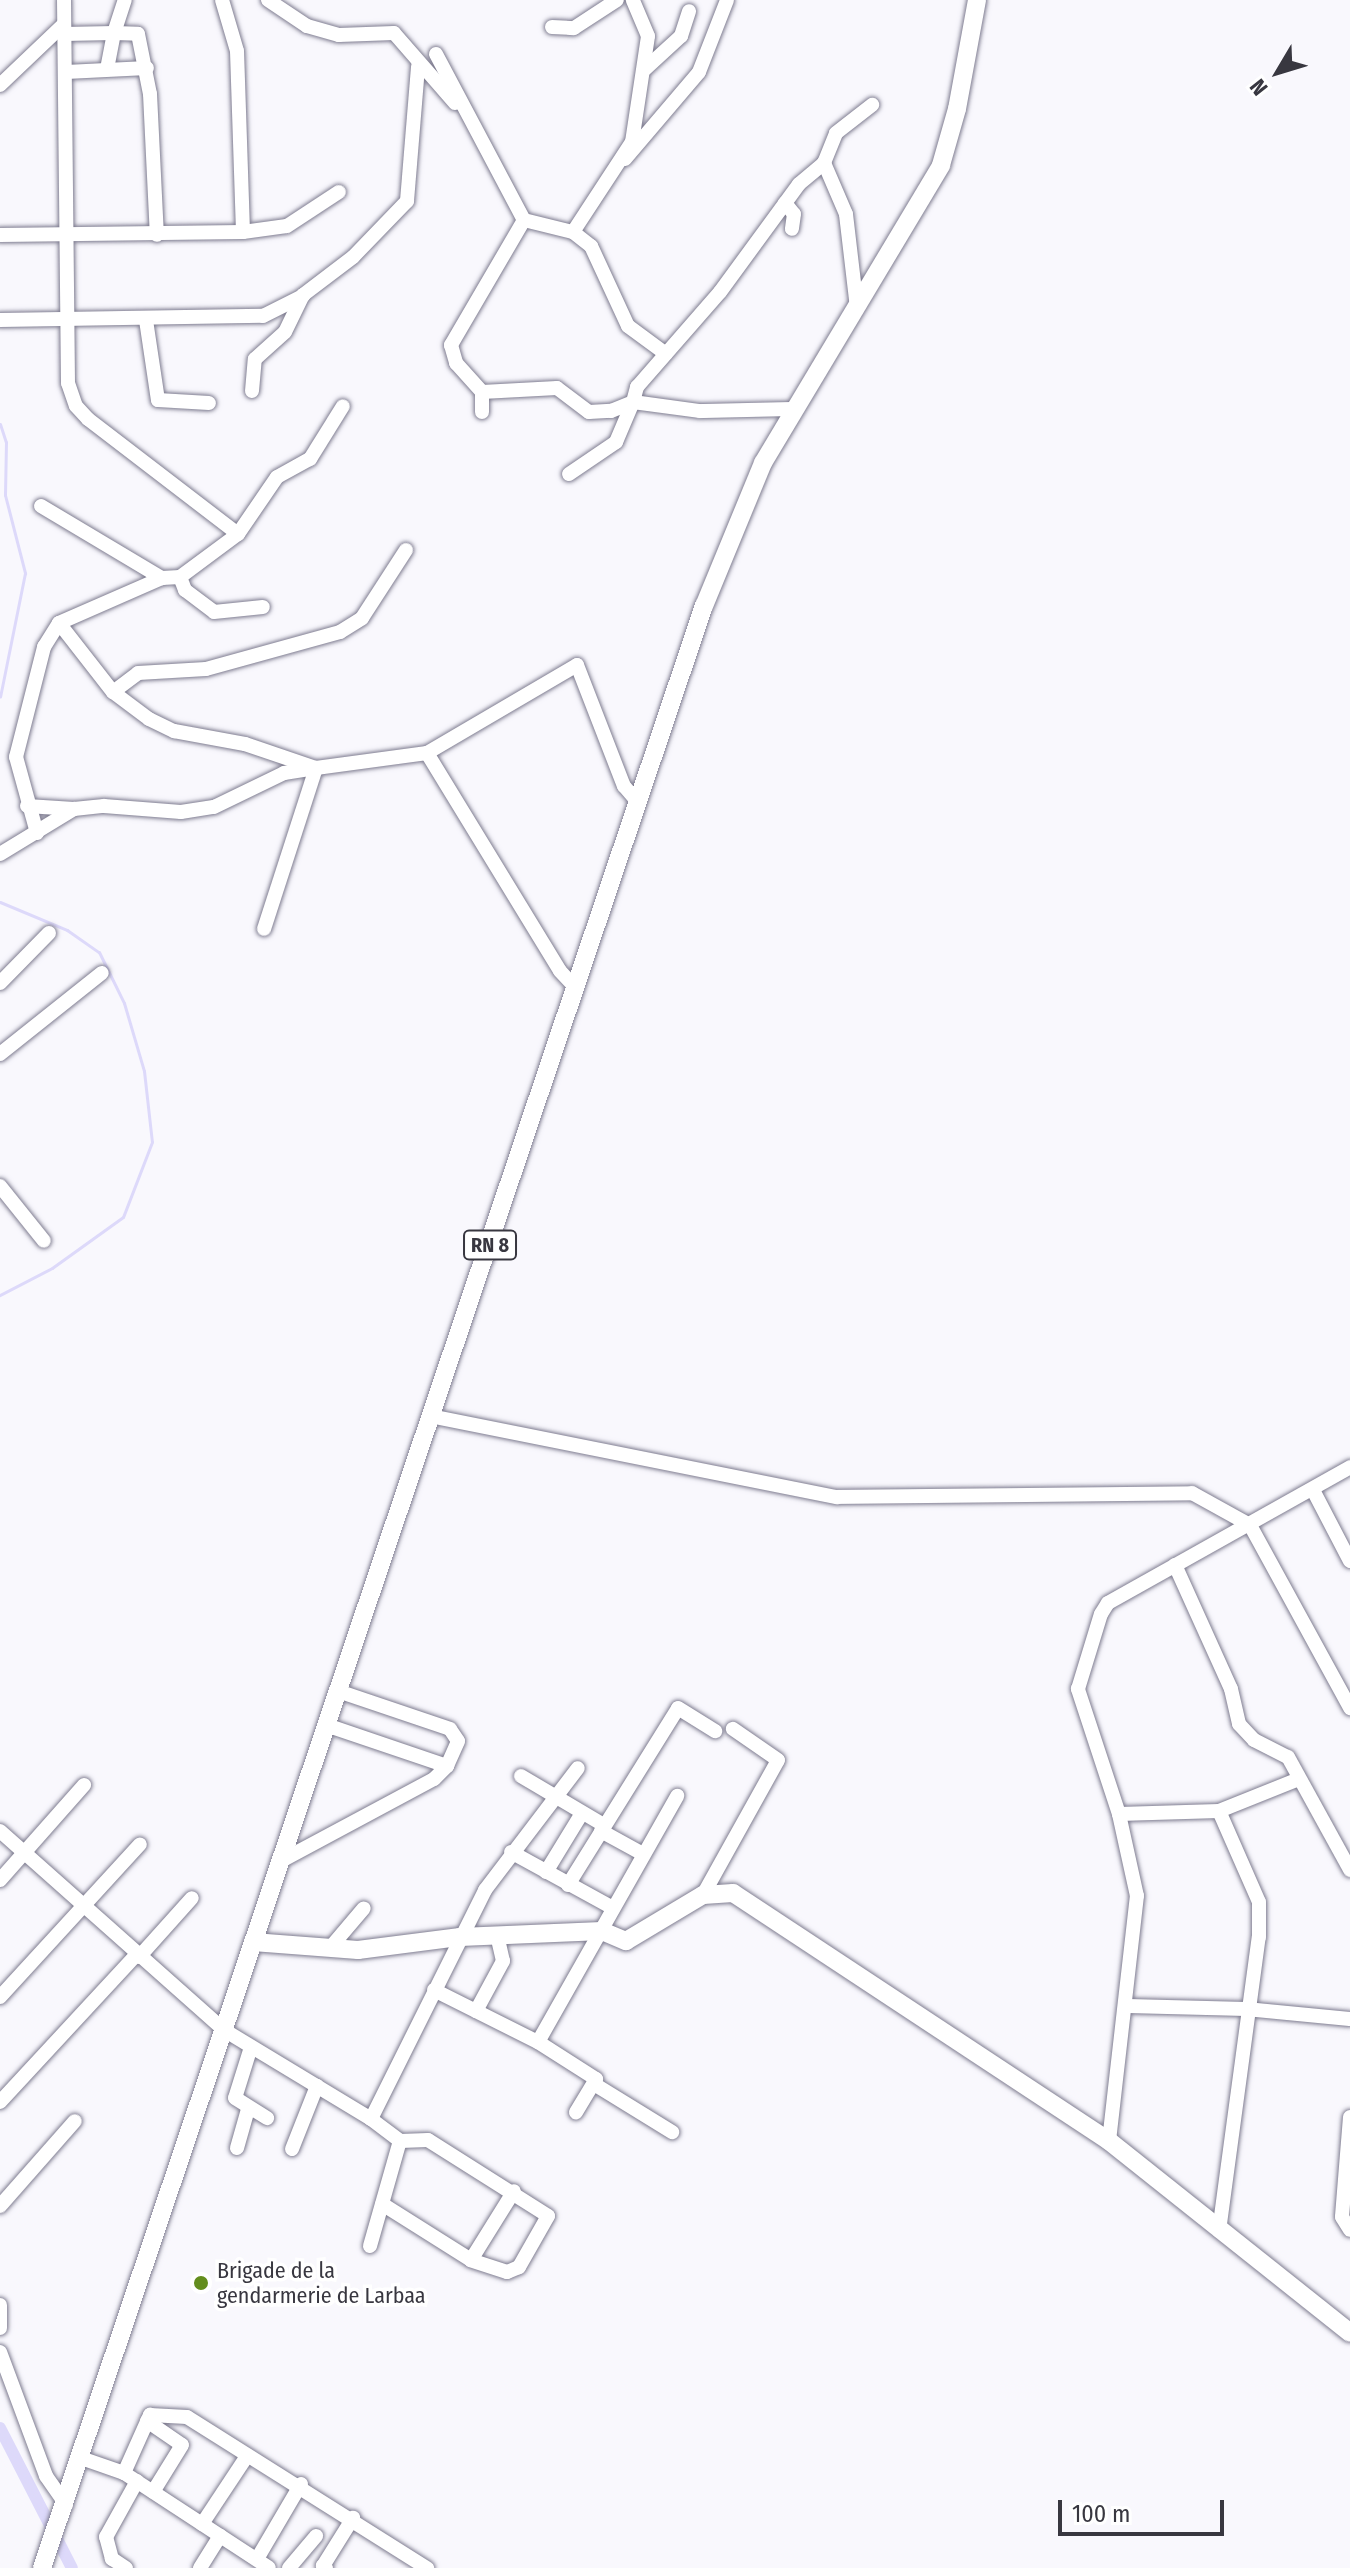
<!DOCTYPE html>
<html>
<head>
<meta charset="utf-8">
<style>
	body { margin:0 }
	#map { position:relative; width:1350px; height:2568px; overflow:hidden; background:#f9f8fd; font-family:"Fira Sans Condensed",sans-serif }
	div>[style] { position:absolute }
	[style*='--x'] { left:calc(var(--x)*1px); top:calc(var(--y)*1px); width:calc(var(--w)*1px); rotate:calc(var(--a)*1deg) }
	.stream>* { height:3px; margin:-1.5px; padding:0 1.5px; transform-origin:1.5px; border-radius:1.5px; background:#ddd9fa }
	.canal>* { height:12px; margin:-6px; padding:0 6px; transform-origin:6px; border-radius:6px; background:#ddd9fa }
	.roads { filter:drop-shadow(0 0 2px #7e7c90) drop-shadow(0 0 2px #7e7c90) }
	.minor>* { height:14px; margin:-7px; padding:0 7px; transform-origin:7px; border-radius:7px; background:#fff }
	.major>* { height:18px; margin:-9px; padding:0 9px; transform-origin:9px; border-radius:9px; background:#fff }
	.dots>* { width:22px; height:22px; translate:-50% -50%; box-sizing:border-box; border:4px solid #fff; border-radius:50% }
	span { translate:-50% -50%; white-space:nowrap; text-align:center; line-height:1.15; -webkit-text-stroke:7px #fff; paint-order:stroke }
	.shield-label span { padding:2px 6px; background:#fff; border:2px solid; border-radius:6px; -webkit-text-stroke-width:0 }
	.shield-label { font-size:20px; color:#383740; font-weight:700 }
	.poi-label { font-size:22px; color:#383740 }
	.left { translate:0 -50%; text-align:left }
	.north { position:absolute; left:1238px; top:32px; width:80px; height:80px; -webkit-text-stroke:6px #fff; paint-order:stroke; rotate:232deg; font-size:22px; font-weight:700; line-height:32px; text-align:center; color:#383740 }
	.north::after { content:''; display:block; margin:auto; width:28px; height:36px; background:#383740; clip-path:polygon(50% 0,100% 100%,50% 72%,0 100%) }
	.scale { position:absolute; left:1058px; top:2500px; width:166px; height:36px; box-sizing:border-box; border:4px solid #383740; border-top:0; padding-left:10px; font-size:24px; line-height:28px; white-space:nowrap; color:#383740; -webkit-text-stroke:6px #fff; paint-order:stroke }
</style>
</head>
<body>
<div id="map">
	<div class="stream">
		<i style="--x:0;--y:424;--w:19;--a:72"></i>
		<i style="--x:6;--y:442;--w:53;--a:91.1"></i>
		<i style="--x:5;--y:495;--w:81;--a:75.6"></i>
		<i style="--x:25;--y:573;--w:126;--a:101.4"></i>
		<i style="--x:0;--y:902;--w:73;--a:22.7"></i>
		<i style="--x:67;--y:930;--w:39;--a:35"></i>
		<i style="--x:99;--y:952;--w:57;--a:63.9"></i>
		<i style="--x:124;--y:1003;--w:71;--a:73.6"></i>
		<i style="--x:144;--y:1071;--w:71;--a:83.6"></i>
		<i style="--x:152;--y:1142;--w:80;--a:111.1"></i>
		<i style="--x:123;--y:1217;--w:87;--a:144.3"></i>
		<i style="--x:52;--y:1268;--w:59;--a:152.6"></i>
	</div>
	<div class="canal">
		<i style="--x:0;--y:2428;--w:157;--a:62.8"></i>
	</div>
	<div class="roads">
		<div class="minor">
			<i style="--x:64;--y:0;--w:383;--a:89.4"></i>
			<i style="--x:68;--y:383;--w:24;--a:71"></i>
			<i style="--x:76;--y:406;--w:18;--a:47"></i>
			<i style="--x:88;--y:419;--w:189;--a:37.5"></i>
			<i style="--x:238;--y:534;--w:72;--a:143.4"></i>
			<i style="--x:180;--y:577;--w:14;--a:69"></i>
			<i style="--x:185;--y:590;--w:36;--a:37"></i>
			<i style="--x:214;--y:612;--w:49;--a:-5.8"></i>
			<i style="--x:222;--y:0;--w:53;--a:73.6"></i>
			<i style="--x:237;--y:51;--w:181;--a:88.1"></i>
			<i style="--x:268;--y:0;--w:47;--a:33.7"></i>
			<i style="--x:307;--y:26;--w:33;--a:16"></i>
			<i style="--x:339;--y:35;--w:55;--a:-2.1"></i>
			<i style="--x:394;--y:33;--w:93;--a:48.9"></i>
			<i style="--x:552;--y:27;--w:22;--a:3"></i>
			<i style="--x:574;--y:28;--w:51;--a:-33.1"></i>
			<i style="--x:64;--y:34;--w:50;--a:-1.1"></i>
			<i style="--x:114;--y:33;--w:35;--a:-72"></i>
			<i style="--x:436;--y:54;--w:188;--a:62.1"></i>
			<i style="--x:524;--y:220;--w:145;--a:120.3"></i>
			<i style="--x:451;--y:345;--w:19;--a:74"></i>
			<i style="--x:456;--y:363;--w:39;--a:48"></i>
			<i style="--x:482;--y:392;--w:20;--a:90"></i>
			<i style="--x:107;--y:69;--w:37;--a:-79"></i>
			<i style="--x:114;--y:33;--w:24;--a:2"></i>
			<i style="--x:138;--y:34;--w:61;--a:78.7"></i>
			<i style="--x:150;--y:94;--w:141;--a:87.2"></i>
			<i style="--x:645;--y:69;--w:49;--a:-42.5"></i>
			<i style="--x:681;--y:36;--w:26;--a:-72"></i>
			<i style="--x:66;--y:72;--w:81;--a:-2.8"></i>
			<i style="--x:0;--y:85;--w:87;--a:-43.6"></i>
			<i style="--x:625;--y:159;--w:114;--a:-49.6"></i>
			<i style="--x:699;--y:72;--w:77;--a:-68.7"></i>
			<i style="--x:785;--y:203;--w:14;--a:51"></i>
			<i style="--x:794;--y:214;--w:15;--a:98"></i>
			<i style="--x:524;--y:220;--w:50;--a:13.8"></i>
			<i style="--x:573;--y:232;--w:108;--a:-56.8"></i>
			<i style="--x:632;--y:142;--w:107;--a:-81.4"></i>
			<i style="--x:648;--y:36;--w:39;--a:-113"></i>
			<i style="--x:573;--y:232;--w:23;--a:38"></i>
			<i style="--x:591;--y:246;--w:88;--a:65.2"></i>
			<i style="--x:628;--y:326;--w:47;--a:36.4"></i>
			<i style="--x:0;--y:235;--w:243;--a:-0.7"></i>
			<i style="--x:243;--y:232;--w:44;--a:-7.8"></i>
			<i style="--x:287;--y:226;--w:62;--a:-33.2"></i>
			<i style="--x:857;--y:308;--w:95;--a:-96.7"></i>
			<i style="--x:846;--y:214;--w:56;--a:-113.3"></i>
			<i style="--x:824;--y:163;--w:32;--a:-68"></i>
			<i style="--x:836;--y:133;--w:46;--a:-37.9"></i>
			<i style="--x:0;--y:320;--w:263;--a:-0.9"></i>
			<i style="--x:263;--y:316;--w:45;--a:-26.6"></i>
			<i style="--x:146;--y:320;--w:81;--a:81.5"></i>
			<i style="--x:158;--y:400;--w:51;--a:3.4"></i>
			<i style="--x:252;--y:391;--w:32;--a:-85"></i>
			<i style="--x:255;--y:359;--w:40;--a:-42"></i>
			<i style="--x:285;--y:332;--w:41;--a:-64.1"></i>
			<i style="--x:303;--y:295;--w:63;--a:-37.2"></i>
			<i style="--x:353;--y:257;--w:78;--a:-46"></i>
			<i style="--x:407;--y:201;--w:135;--a:-85.3"></i>
			<i style="--x:482;--y:392;--w:75;--a:-3.1"></i>
			<i style="--x:557;--y:388;--w:40;--a:37"></i>
			<i style="--x:589;--y:412;--w:22;--a:-3"></i>
			<i style="--x:611;--y:411;--w:24;--a:-22"></i>
			<i style="--x:633;--y:402;--w:16;--a:-75"></i>
			<i style="--x:637;--y:387;--w:126;--a:-48.9"></i>
			<i style="--x:720;--y:292;--w:134;--a:-53.8"></i>
			<i style="--x:799;--y:184;--w:33;--a:-40"></i>
			<i style="--x:569;--y:474;--w:57;--a:-34.2"></i>
			<i style="--x:616;--y:442;--w:43;--a:-67"></i>
			<i style="--x:633;--y:402;--w:68;--a:7.7"></i>
			<i style="--x:700;--y:411;--w:95;--a:-1.2"></i>
			<i style="--x:41;--y:506;--w:141;--a:30.8"></i>
			<i style="--x:238;--y:534;--w:69;--a:-55.6"></i>
			<i style="--x:277;--y:477;--w:38;--a:-29"></i>
			<i style="--x:310;--y:459;--w:62;--a:-58.1"></i>
			<i style="--x:59;--y:623;--w:88;--a:52"></i>
			<i style="--x:113;--y:692;--w:45;--a:36.9"></i>
			<i style="--x:149;--y:719;--w:28;--a:26"></i>
			<i style="--x:174;--y:731;--w:72;--a:10.4"></i>
			<i style="--x:245;--y:744;--w:75;--a:18.7"></i>
			<i style="--x:316;--y:768;--w:112;--a:-7.7"></i>
			<i style="--x:427;--y:753;--w:174;--a:-30.4"></i>
			<i style="--x:577;--y:665;--w:130;--a:68.8"></i>
			<i style="--x:624;--y:786;--w:21;--a:49"></i>
			<i style="--x:113;--y:692;--w:31;--a:-37"></i>
			<i style="--x:138;--y:673;--w:68;--a:-3.4"></i>
			<i style="--x:206;--y:669;--w:139;--a:-15.4"></i>
			<i style="--x:340;--y:632;--w:26;--a:-32"></i>
			<i style="--x:362;--y:618;--w:81;--a:-57.1"></i>
			<i style="--x:427;--y:753;--w:255;--a:58.6"></i>
			<i style="--x:560;--y:971;--w:23;--a:47"></i>
			<i style="--x:27;--y:806;--w:47;--a:3.7"></i>
			<i style="--x:37;--y:833;--w:79;--a:-105.4"></i>
			<i style="--x:16;--y:757;--w:114;--a:-75.7"></i>
			<i style="--x:44;--y:647;--w:28;--a:-58"></i>
			<i style="--x:59;--y:623;--w:112;--a:-23.6"></i>
			<i style="--x:162;--y:578;--w:18;--a:-3"></i>
			<i style="--x:0;--y:854;--w:87;--a:-31.3"></i>
			<i style="--x:74;--y:809;--w:30;--a:-6"></i>
			<i style="--x:104;--y:806;--w:77;--a:4.5"></i>
			<i style="--x:181;--y:812;--w:33;--a:-9"></i>
			<i style="--x:214;--y:807;--w:78;--a:-25.9"></i>
			<i style="--x:284;--y:773;--w:32;--a:-9"></i>
			<i style="--x:316;--y:768;--w:169;--a:107.9"></i>
			<i style="--x:0;--y:983;--w:70;--a:-45.6"></i>
			<i style="--x:0;--y:1054;--w:130;--a:-38.5"></i>
			<i style="--x:0;--y:1186;--w:70;--a:51.3"></i>
			<i style="--x:430;--y:1416;--w:415;--a:11.3"></i>
			<i style="--x:837;--y:1497;--w:355;--a:-0.6"></i>
			<i style="--x:1192;--y:1493;--w:66;--a:28.9"></i>
			<i style="--x:1250;--y:1525;--w:209;--a:61.3"></i>
			<i style="--x:1313;--y:1490;--w:80;--a:62.5"></i>
			<i style="--x:1175;--y:1565;--w:136;--a:65.7"></i>
			<i style="--x:1231;--y:1689;--w:36;--a:77"></i>
			<i style="--x:1239;--y:1724;--w:22;--a:47"></i>
			<i style="--x:1254;--y:1740;--w:38;--a:27"></i>
			<i style="--x:1288;--y:1757;--w:129;--a:61.2"></i>
			<i style="--x:326;--y:1725;--w:128;--a:18.7"></i>
			<i style="--x:521;--y:1776;--w:96;--a:30.6"></i>
			<i style="--x:1119;--y:1814;--w:100;--a:-1.7"></i>
			<i style="--x:1219;--y:1811;--w:86;--a:-21.8"></i>
			<i style="--x:0;--y:1831;--w:300;--a:41.6"></i>
			<i style="--x:224;--y:2030;--w:172;--a:31.2"></i>
			<i style="--x:371;--y:2119;--w:256;--a:-63.5"></i>
			<i style="--x:485;--y:1890;--w:153;--a:-52.7"></i>
			<i style="--x:601;--y:1831;--w:46;--a:28.8"></i>
			<i style="--x:511;--y:1852;--w:114;--a:28.8"></i>
			<i style="--x:279;--y:1862;--w:176;--a:-28.2"></i>
			<i style="--x:434;--y:1779;--w:18;--a:-45"></i>
			<i style="--x:447;--y:1766;--w:27;--a:-66"></i>
			<i style="--x:458;--y:1741;--w:14;--a:-124"></i>
			<i style="--x:450;--y:1729;--w:118;--a:-161.3"></i>
			<i style="--x:546;--y:1872;--w:69;--a:-58.6"></i>
			<i style="--x:0;--y:1880;--w:127;--a:-48.5"></i>
			<i style="--x:568;--y:1885;--w:208;--a:-58.1"></i>
			<i style="--x:678;--y:1708;--w:44;--a:31.9"></i>
			<i style="--x:703;--y:1895;--w:154;--a:-60.9"></i>
			<i style="--x:778;--y:1760;--w:55;--a:-145.4"></i>
			<i style="--x:330;--y:1948;--w:52;--a:-49.6"></i>
			<i style="--x:139;--y:1957;--w:79;--a:-48.1"></i>
			<i style="--x:434;--y:1990;--w:116;--a:26.6"></i>
			<i style="--x:538;--y:2042;--w:69;--a:32.5"></i>
			<i style="--x:596;--y:2079;--w:39;--a:121"></i>
			<i style="--x:0;--y:1997;--w:207;--a:-47.5"></i>
			<i style="--x:1128;--y:2006;--w:118;--a:1.5"></i>
			<i style="--x:1246;--y:2009;--w:104;--a:5.5"></i>
			<i style="--x:476;--y:2011;--w:57;--a:-61.6"></i>
			<i style="--x:503;--y:1961;--w:27;--a:-103"></i>
			<i style="--x:538;--y:2042;--w:283;--a:-60.5"></i>
			<i style="--x:251;--y:2047;--w:53;--a:107.4"></i>
			<i style="--x:235;--y:2098;--w:38;--a:32"></i>
			<i style="--x:594;--y:2084;--w:92;--a:31.6"></i>
			<i style="--x:0;--y:2102;--w:200;--a:-47.2"></i>
			<i style="--x:1350;--y:2117;--w:100;--a:94.6"></i>
			<i style="--x:1342;--y:2217;--w:15;--a:58"></i>
			<i style="--x:371;--y:2119;--w:36;--a:37"></i>
			<i style="--x:400;--y:2141;--w:28;--a:-2"></i>
			<i style="--x:428;--y:2140;--w:142;--a:32.3"></i>
			<i style="--x:548;--y:2216;--w:59;--a:119.6"></i>
			<i style="--x:519;--y:2267;--w:13;--a:157"></i>
			<i style="--x:507;--y:2272;--w:38;--a:-162"></i>
			<i style="--x:471;--y:2260;--w:105;--a:-147.8"></i>
			<i style="--x:1109;--y:2141;--w:247;--a:-83.5"></i>
			<i style="--x:1137;--y:1896;--w:84;--a:-102.4"></i>
			<i style="--x:1119;--y:1814;--w:132;--a:-108.2"></i>
			<i style="--x:1078;--y:1689;--w:78;--a:-73"></i>
			<i style="--x:1101;--y:1614;--w:13;--a:-58"></i>
			<i style="--x:1108;--y:1603;--w:278;--a:-29.3"></i>
			<i style="--x:237;--y:2148;--w:41;--a:-74.2"></i>
			<i style="--x:292;--y:2149;--w:68;--a:-68.4"></i>
			<i style="--x:0;--y:2206;--w:113;--a:-48.6"></i>
			<i style="--x:1219;--y:2231;--w:297;--a:-82.3"></i>
			<i style="--x:1259;--y:1937;--w:35;--a:-90"></i>
			<i style="--x:1259;--y:1902;--w:99;--a:-113.7"></i>
			<i style="--x:370;--y:2246;--w:109;--a:-74.1"></i>
			<i style="--x:471;--y:2260;--w:81;--a:-58.1"></i>
			<i style="--x:0;--y:2305;--w:23;--a:90"></i>
			<i style="--x:0;--y:2352;--w:132;--a:69.6"></i>
			<i style="--x:46;--y:2476;--w:35;--a:55"></i>
			<i style="--x:147;--y:2421;--w:42;--a:34.4"></i>
			<i style="--x:182;--y:2445;--w:55;--a:121.7"></i>
			<i style="--x:81;--y:2458;--w:46;--a:19.2"></i>
			<i style="--x:124;--y:2473;--w:173;--a:33.2"></i>
			<i style="--x:124;--y:2473;--w:64;--a:-65.9"></i>
			<i style="--x:150;--y:2415;--w:37;--a:3"></i>
			<i style="--x:187;--y:2417;--w:284;--a:32.2"></i>
			<i style="--x:202;--y:2524;--w:82;--a:-56.5"></i>
			<i style="--x:257;--y:2559;--w:87;--a:-59.6"></i>
			<i style="--x:126;--y:2568;--w:17;--a:-147"></i>
			<i style="--x:112;--y:2559;--w:23;--a:-105"></i>
			<i style="--x:106;--y:2537;--w:64;--a:-61"></i>
			<i style="--x:200;--y:2568;--w:38;--a:-58"></i>
			<i style="--x:289;--y:2568;--w:42;--a:-49.8"></i>
			<i style="--x:326;--y:2568;--w:4;--a:-146"></i>
			<i style="--x:323;--y:2566;--w:57;--a:-58"></i>
		</div>
		<div class="major">
			<i style="--x:253;--y:1942;--w:105;--a:4.4"></i>
			<i style="--x:358;--y:1950;--w:103;--a:-7.3"></i>
			<i style="--x:460;--y:1937;--w:142;--a:-2.4"></i>
			<i style="--x:602;--y:1931;--w:26;--a:23"></i>
			<i style="--x:626;--y:1941;--w:90;--a:-30.9"></i>
			<i style="--x:703;--y:1895;--w:30;--a:-4"></i>
			<i style="--x:733;--y:1893;--w:450;--a:33.4"></i>
			<i style="--x:1109;--y:2141;--w:308;--a:38.5"></i>
			<i style="--x:42;--y:2568;--w:2071;--a:-71.36"></i>
			<i style="--x:704;--y:606;--w:155;--a:-67.6"></i>
			<i style="--x:763;--y:463;--w:347;--a:-59.1"></i>
			<i style="--x:941;--y:165;--w:58;--a:-74.1"></i>
			<i style="--x:957;--y:109;--w:111;--a:-79.6"></i>
		</div>
	</div>
	<div class="dots">
		<i style="left:201px;top:2283px;background:#638d1d"></i>
	</div>
	<div class="shield-label">
		<span style="left:490px;top:1245px">RN 8</span>
	</div>
	<div class="poi-label">
		<span class="left" style="left:217px;top:2283px">Brigade de la<br>gendarmerie de Larbaa</span>
	</div>
	<div class="north">N</div>
	<div class="scale">100 m</div>
</div>
</body>
</html>
